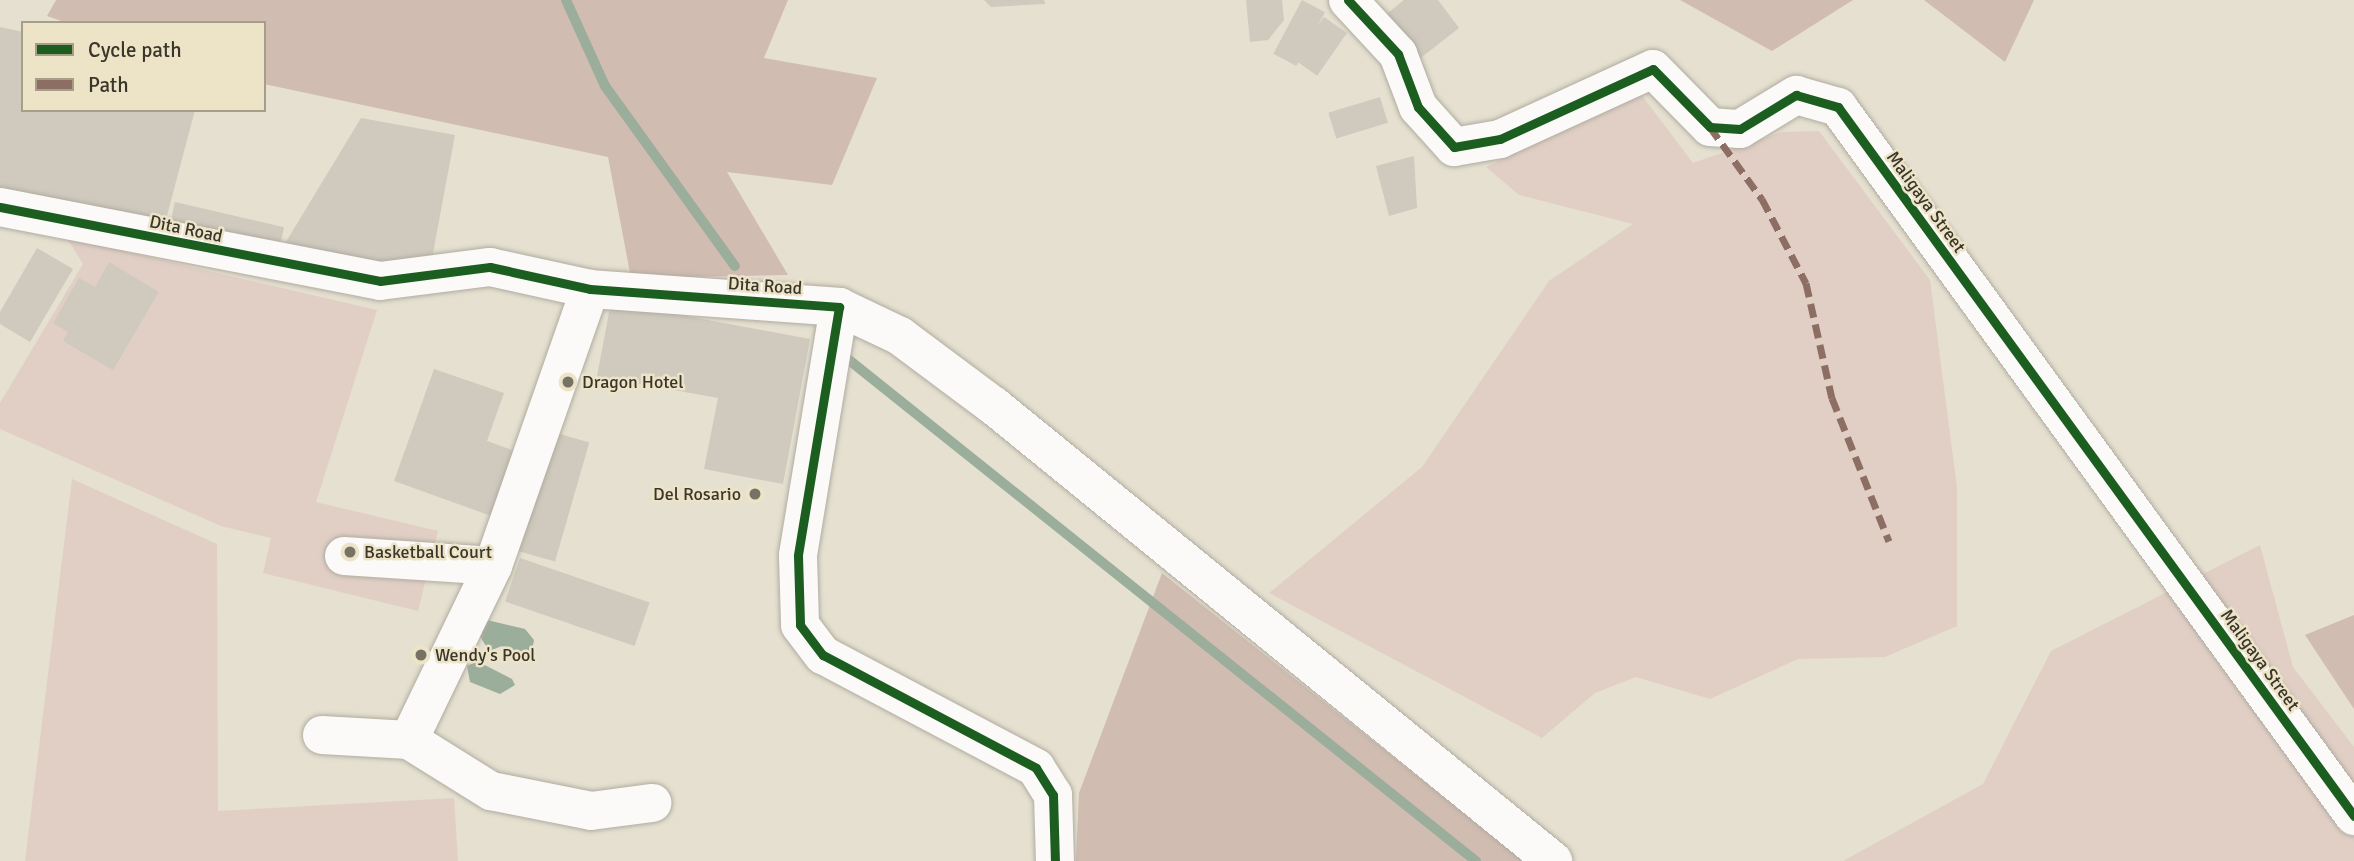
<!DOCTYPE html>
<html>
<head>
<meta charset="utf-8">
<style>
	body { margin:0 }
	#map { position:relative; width:2354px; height:861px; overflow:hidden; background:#e5e0d0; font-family:Signika,sans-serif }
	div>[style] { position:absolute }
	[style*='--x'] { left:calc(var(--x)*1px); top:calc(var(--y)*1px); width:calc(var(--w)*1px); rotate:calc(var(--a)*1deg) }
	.green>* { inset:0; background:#e1cfc5 }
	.forest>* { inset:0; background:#d1bcb1 }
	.water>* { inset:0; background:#9bad9b }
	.stream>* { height:10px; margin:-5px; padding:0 5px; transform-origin:5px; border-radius:5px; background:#9bad9b }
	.building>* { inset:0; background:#d0c9be; transform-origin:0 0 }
	.roads { filter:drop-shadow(0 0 2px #b0aca0) drop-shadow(0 0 2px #b0aca0) }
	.minor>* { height:38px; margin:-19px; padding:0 19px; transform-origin:19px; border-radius:19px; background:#fbfaf8 }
	.quiet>* { height:7px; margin-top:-3.5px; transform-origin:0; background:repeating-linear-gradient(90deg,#8d6e63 0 14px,transparent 0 21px) }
	.cycleway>* { height:9px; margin:-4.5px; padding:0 4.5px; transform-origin:4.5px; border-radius:4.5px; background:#1b5e20 }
	.dots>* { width:19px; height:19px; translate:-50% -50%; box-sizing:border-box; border:4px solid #ede4c8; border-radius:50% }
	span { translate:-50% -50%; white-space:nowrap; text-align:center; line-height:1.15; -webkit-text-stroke:5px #ede4c8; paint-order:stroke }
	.street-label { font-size:18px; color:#3a362b }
	.poi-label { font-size:18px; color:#3a362b }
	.left { translate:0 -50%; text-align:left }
	.right { translate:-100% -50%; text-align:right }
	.legend { position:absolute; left:21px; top:21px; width:245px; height:91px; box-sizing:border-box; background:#ede4c8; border:2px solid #a59e89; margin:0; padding:9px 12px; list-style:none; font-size:21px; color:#3a362b }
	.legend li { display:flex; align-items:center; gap:14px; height:35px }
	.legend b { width:35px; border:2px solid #a59e89 }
</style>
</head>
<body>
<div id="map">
	<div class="green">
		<i style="clip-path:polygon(1640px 93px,1693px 163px,1782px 132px,1819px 131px,1930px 280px,1957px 488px,1957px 626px,1885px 657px,1798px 659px,1710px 699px,1636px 677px,1595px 693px,1542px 738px,1269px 593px,1422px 467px,1549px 281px,1633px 224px,1519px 195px,1486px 167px)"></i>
		<i style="clip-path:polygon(67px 238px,377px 310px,316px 502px,438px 531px,418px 611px,263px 573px,271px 538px,221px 526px,0 429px,0 403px,83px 264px)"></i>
		<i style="clip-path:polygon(72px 479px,217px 544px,218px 811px,454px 798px,458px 861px,25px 861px)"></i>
		<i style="clip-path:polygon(2260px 545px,2293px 667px,2354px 747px,2354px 861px,1843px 861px,1983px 784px,2051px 651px)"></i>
	</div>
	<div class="forest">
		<i style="clip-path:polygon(56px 0,788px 0,764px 58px,877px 78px,832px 185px,727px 172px,788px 275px,631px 278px,608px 157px,264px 84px,264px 23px,67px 23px,47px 16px)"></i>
		<i style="clip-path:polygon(1680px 0,1853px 0,1772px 51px)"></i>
		<i style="clip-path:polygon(1924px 0,2034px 0,2005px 62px)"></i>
		<i style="clip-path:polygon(1162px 573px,1524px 861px,1076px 861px,1079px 793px)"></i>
		<i style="clip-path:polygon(2354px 615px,2354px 709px,2305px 635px)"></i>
	</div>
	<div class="water">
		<i style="clip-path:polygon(487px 620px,525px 629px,534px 640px,531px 656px,513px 661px,502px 646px,489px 651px,478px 633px)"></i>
		<i style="clip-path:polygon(477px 661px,512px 679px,515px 685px,500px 694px,470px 682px,467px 666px)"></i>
	</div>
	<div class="stream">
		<i style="--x:566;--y:0;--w:94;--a:65.6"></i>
		<i style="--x:605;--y:86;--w:222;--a:54.2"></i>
		<i style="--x:844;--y:356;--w:809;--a:38.63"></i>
	</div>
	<div class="building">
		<i style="clip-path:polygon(984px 0,1044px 0,1045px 4px,991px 7px)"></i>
		<i style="clip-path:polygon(1246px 0,1282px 0,1284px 20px,1268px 40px,1250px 42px)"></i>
		<i style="left:1302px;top:0;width:26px;height:61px;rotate:28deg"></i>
		<i style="clip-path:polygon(1404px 0,1438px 0,1459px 28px,1413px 64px,1379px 20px)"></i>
		<i style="left:1324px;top:17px;width:28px;height:52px;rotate:35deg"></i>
		<i style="clip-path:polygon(0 27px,23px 32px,23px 110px,195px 110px,164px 227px,0 190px)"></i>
		<i style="left:1380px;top:97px;width:27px;height:54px;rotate:73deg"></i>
		<i style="clip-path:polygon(361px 118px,455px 135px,431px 264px,354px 265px,278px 255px)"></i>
		<i style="clip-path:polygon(1414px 156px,1417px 208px,1389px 216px,1376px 166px)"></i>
		<i style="left:175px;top:202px;width:112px;height:24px;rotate:13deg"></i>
		<i style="clip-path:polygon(37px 248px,73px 269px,30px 342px,0 324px,0 312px)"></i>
		<i style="clip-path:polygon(109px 262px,159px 292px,113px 370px,63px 341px,68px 332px,53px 323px,79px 278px,95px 287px)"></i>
		<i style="clip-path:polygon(611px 302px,810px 339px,783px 484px,704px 469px,718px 398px,597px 376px)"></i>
		<i style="clip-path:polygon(434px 369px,504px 393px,487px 441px,520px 453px,497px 518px,394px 481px)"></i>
		<i style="left:546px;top:430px;width:45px;height:124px;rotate:16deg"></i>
		<i style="left:520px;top:558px;width:137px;height:46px;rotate:19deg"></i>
	</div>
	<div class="roads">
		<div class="minor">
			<i style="--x:1348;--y:0;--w:74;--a:47.2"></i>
			<i style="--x:1398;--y:54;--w:57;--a:69.3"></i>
			<i style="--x:1418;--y:107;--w:54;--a:48"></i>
			<i style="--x:1454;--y:147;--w:47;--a:-9.9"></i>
			<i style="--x:1500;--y:139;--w:168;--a:-24.6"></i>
			<i style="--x:1653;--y:69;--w:81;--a:45.5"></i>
			<i style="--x:1710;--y:127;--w:30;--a:4"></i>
			<i style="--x:1740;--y:129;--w:66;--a:-31.3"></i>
			<i style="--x:1796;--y:95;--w:44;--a:15.9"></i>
			<i style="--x:1838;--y:107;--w:877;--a:53.95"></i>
			<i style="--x:0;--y:207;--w:387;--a:11"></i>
			<i style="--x:380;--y:281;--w:111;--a:-7.3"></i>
			<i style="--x:490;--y:267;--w:102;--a:12.4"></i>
			<i style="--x:590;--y:289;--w:250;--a:4.1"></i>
			<i style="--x:839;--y:307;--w:252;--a:99.4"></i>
			<i style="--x:798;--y:556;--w:69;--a:88.3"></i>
			<i style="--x:800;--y:625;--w:38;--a:53"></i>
			<i style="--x:823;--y:655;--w:241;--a:27.9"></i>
			<i style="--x:1036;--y:768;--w:32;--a:58"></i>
			<i style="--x:1053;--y:795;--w:66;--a:88.3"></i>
			<i style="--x:590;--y:289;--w:293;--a:109.3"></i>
			<i style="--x:493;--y:566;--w:193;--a:115.8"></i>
			<i style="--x:409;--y:740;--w:97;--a:31.9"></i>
			<i style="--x:491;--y:791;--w:102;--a:11.3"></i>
			<i style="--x:591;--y:811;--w:62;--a:-7.5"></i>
			<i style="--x:839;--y:307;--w:68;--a:25.4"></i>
			<i style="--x:900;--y:336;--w:117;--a:36.7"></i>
			<i style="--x:994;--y:406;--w:721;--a:39.14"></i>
			<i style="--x:344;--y:556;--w:149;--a:3.8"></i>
			<i style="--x:322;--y:735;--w:87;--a:3.3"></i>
		</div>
	</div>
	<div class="quiet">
		<i style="--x:1710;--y:127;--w:89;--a:54.2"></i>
		<i style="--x:1762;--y:199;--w:95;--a:62.4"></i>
		<i style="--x:1806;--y:283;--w:118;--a:77.3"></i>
		<i style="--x:1832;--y:398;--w:154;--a:68.3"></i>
	</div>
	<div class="cycleway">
		<i style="--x:1348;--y:0;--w:74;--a:47.2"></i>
		<i style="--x:1398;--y:54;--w:57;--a:69.3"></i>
		<i style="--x:1418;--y:107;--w:54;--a:48"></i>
		<i style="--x:1454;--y:147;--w:47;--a:-9.9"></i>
		<i style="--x:1500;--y:139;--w:168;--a:-24.6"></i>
		<i style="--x:1653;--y:69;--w:81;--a:45.5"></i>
		<i style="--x:1710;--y:127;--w:30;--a:4"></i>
		<i style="--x:1740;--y:129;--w:66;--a:-31.3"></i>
		<i style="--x:1796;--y:95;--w:44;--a:15.9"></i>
		<i style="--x:1838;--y:107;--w:877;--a:53.95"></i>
		<i style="--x:0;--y:207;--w:387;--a:11"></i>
		<i style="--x:380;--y:281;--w:111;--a:-7.3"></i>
		<i style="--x:490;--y:267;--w:102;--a:12.4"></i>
		<i style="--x:590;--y:289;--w:250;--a:4.1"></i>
		<i style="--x:839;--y:307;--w:252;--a:99.4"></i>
		<i style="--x:798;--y:556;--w:69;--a:88.3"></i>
		<i style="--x:800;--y:625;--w:38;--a:53"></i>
		<i style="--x:823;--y:655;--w:241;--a:27.9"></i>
		<i style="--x:1036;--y:768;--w:32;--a:58"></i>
		<i style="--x:1053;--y:795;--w:66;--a:88.3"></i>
	</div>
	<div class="dots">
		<i style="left:568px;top:382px;background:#767265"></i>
		<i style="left:755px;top:494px;background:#767265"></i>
		<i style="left:350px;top:552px;background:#767265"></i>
		<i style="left:421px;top:655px;background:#767265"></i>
	</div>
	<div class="street-label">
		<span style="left:1926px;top:202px;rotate:54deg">Maligaya Street</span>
		<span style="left:186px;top:229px;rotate:12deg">Dita Road</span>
		<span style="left:765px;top:286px;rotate:4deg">Dita Road</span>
		<span style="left:2260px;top:660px;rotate:54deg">Maligaya Street</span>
	</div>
	<div class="poi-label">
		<span class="left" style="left:582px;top:382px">Dragon Hotel</span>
		<span class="right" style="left:741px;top:494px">Del Rosario</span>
		<span class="left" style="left:364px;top:552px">Basketball Court</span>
		<span class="left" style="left:435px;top:655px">Wendy's Pool</span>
	</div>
	<ul class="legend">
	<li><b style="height:9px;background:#1b5e20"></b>Cycle path</li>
	<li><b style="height:9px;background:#8d6e63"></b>Path</li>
	</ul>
</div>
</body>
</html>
